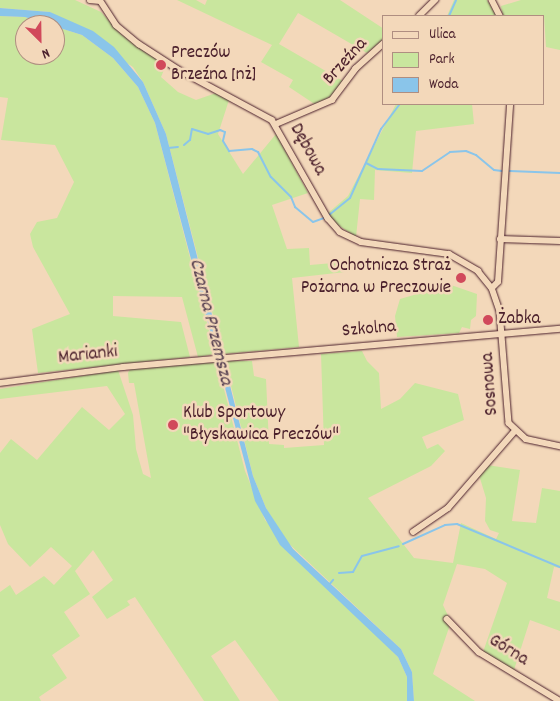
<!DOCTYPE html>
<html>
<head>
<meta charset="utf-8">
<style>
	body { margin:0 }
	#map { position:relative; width:560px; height:701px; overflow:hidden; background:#f3d8ba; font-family:Dekko,sans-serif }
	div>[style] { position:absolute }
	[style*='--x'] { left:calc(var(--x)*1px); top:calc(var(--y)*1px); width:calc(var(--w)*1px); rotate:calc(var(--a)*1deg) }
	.green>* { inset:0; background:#c9e69e }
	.water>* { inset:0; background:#8ac5ea }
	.stream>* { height:2px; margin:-1px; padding:0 1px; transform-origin:1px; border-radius:1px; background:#8ac5ea }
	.roads { filter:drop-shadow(0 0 1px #4a1f2b) drop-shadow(0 0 1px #4a1f2b) }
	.minor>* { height:5.5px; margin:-2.75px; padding:0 2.75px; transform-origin:2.75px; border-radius:2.75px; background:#f3d8ba }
	.dots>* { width:14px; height:14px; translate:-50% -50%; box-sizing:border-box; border:2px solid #f3d8ba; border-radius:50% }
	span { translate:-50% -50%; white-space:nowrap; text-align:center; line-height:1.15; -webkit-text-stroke:5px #f3d8ba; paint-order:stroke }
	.poi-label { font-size:19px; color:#4a1f2b }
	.left { translate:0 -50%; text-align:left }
	.right { translate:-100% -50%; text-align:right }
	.street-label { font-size:19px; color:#4a1f2b }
	.water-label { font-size:20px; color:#574051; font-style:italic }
	.legend { position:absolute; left:382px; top:15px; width:162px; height:90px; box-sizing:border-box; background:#f3d8ba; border:1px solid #af8e81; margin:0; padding:6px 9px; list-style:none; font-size:15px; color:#4a1f2b }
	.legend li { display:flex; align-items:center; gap:10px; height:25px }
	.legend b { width:25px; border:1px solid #af8e81 }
	.north { position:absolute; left:15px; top:15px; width:50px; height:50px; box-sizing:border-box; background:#f3d8ba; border:1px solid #af8e81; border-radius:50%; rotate:157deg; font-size:14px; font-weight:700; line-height:20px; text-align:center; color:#4a1f2b }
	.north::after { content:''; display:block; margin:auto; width:18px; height:22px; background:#d1495b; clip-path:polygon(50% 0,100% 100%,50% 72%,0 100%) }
</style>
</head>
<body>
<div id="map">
	<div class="green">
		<i style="clip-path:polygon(0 0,75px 0,101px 12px,122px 35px,166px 65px,161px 77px,178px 92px,196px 100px,216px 93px,229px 100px,218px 134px,243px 174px,276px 134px,308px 193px,272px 205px,287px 249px,309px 248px,310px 265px,345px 262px,345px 272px,292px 278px,299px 347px,223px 354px,166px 134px,143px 82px,133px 67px,50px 12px,0 8px)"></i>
		<i style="clip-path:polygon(177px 0,196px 0,205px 5px,207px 0,340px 0,384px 29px,384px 39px,367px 53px,298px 13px,279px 44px,343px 81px,333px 95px,316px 105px,289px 87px,293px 80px,261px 62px,272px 45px)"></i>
		<i style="clip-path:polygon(454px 0,487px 0,496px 15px,447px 16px)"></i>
		<i style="clip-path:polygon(521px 0,560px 0,560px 50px,546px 47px,544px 16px,503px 16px,501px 6px)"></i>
		<i style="clip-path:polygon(evenodd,0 16px,25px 17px,82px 35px,113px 58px,138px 87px,155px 123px,215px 354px,198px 357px,182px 297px,113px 296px,113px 316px,181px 322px,190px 357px,38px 373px,32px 329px,70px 314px,33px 247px,30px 234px,37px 222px,57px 218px,74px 182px,55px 145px,1px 140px,8px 98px,0 97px,0 16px,25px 25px,55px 25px,55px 55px,25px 55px,25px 25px)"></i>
		<i style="clip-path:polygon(396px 104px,472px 104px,474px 124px,416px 131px,412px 173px,375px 170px,374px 200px,360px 199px,356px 237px,335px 223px,328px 213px,348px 196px)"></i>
		<i style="clip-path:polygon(451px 285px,477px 294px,476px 316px,471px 320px,470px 329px,462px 327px,459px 333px,397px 337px,395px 316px,400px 299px,424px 292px,424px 287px)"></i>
		<i style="clip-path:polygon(362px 351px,367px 361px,379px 373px,381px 409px,400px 399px,415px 383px,458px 394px,464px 420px,422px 437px,427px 449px,438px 444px,445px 451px,431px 466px,368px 498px,414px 558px,453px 563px,461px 523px,496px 539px,499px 533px,490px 530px,485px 521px,486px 498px,479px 475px,487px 465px,520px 470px,512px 521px,536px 523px,542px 488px,560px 491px,560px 568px,554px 567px,547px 598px,560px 602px,560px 631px,530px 620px,514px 670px,483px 652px,507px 583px,485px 569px,457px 564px,443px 605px,451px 622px,433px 674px,475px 701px,414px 701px,412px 672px,401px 649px,285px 540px,266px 508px,253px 476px,225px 361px,252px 361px,254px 376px,266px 379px,269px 444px,284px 445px,284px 448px,324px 445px,321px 354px)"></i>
		<i style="clip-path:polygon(217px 362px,245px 471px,265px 520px,398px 657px,407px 677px,407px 701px,279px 701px,235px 640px,211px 656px,240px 701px,204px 701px,135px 597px,127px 601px,130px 605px,107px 619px,92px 597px,113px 580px,93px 550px,75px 571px,90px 594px,64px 612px,80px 636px,52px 655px,67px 678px,39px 697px,41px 701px,0 701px,0 592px,10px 585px,16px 595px,44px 576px,54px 585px,72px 566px,51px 547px,30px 567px,8px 544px,0 525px,0 453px,11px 439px,37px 460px,82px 407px,109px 430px,125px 414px,107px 386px,0 399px,0 389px,118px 370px,133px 415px,136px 449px,143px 474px,151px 478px,134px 383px,129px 383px,128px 373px,130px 369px)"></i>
	</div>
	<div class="water">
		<i style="clip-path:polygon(0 8px,50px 12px,93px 31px,114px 47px,143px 82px,166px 134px,253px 476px,266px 508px,293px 549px,401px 649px,412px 672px,414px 701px,407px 701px,407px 677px,398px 657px,280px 545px,255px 501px,155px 123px,138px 87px,113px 58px,82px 35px,25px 17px,0 16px)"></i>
	</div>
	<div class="stream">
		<i style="--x:449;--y:16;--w:17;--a:-66"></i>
		<i style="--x:184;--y:145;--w:8;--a:-40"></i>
		<i style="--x:190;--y:140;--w:11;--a:-80"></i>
		<i style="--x:192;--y:129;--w:17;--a:17"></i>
		<i style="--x:208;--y:134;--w:13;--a:-18"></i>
		<i style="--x:220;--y:130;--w:5;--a:22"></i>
		<i style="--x:225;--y:132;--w:9;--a:103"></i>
		<i style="--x:223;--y:141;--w:12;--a:59"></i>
		<i style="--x:229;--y:151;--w:23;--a:-5"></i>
		<i style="--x:252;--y:149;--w:7;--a:27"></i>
		<i style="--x:258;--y:152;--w:28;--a:63"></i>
		<i style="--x:271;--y:177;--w:28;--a:45"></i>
		<i style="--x:291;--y:197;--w:11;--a:68"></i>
		<i style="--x:295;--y:207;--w:23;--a:40"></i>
		<i style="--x:313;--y:222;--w:12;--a:-20"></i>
		<i style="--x:168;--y:148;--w:10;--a:-6"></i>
		<i style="--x:366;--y:163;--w:13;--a:27"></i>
		<i style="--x:378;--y:169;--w:44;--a:2.6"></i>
		<i style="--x:422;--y:171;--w:34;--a:-34"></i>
		<i style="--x:450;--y:152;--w:16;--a:-4"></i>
		<i style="--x:466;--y:151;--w:11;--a:22"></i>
		<i style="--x:476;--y:155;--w:23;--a:40"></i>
		<i style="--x:494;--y:170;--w:8;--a:7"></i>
		<i style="--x:510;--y:171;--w:50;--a:2.3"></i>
		<i style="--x:329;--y:215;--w:27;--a:-39"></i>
		<i style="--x:350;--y:198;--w:76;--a:-65.8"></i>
		<i style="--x:381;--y:129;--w:31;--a:-53"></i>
		<i style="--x:403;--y:544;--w:46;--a:-24.3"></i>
		<i style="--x:445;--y:525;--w:12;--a:-5"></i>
		<i style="--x:457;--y:524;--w:112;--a:22.7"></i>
		<i style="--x:339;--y:573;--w:14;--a:-4"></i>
		<i style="--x:353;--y:572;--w:18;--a:-61"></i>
		<i style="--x:362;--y:556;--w:38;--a:-15"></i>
		<i style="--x:328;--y:586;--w:8;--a:-50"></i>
	</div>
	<div class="roads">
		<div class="minor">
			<i style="--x:90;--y:0;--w:10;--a:6"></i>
			<i style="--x:100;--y:0;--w:30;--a:57"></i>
			<i style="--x:116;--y:25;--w:30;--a:40"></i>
			<i style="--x:139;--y:44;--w:48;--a:33"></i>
			<i style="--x:179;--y:70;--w:106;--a:28.3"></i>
			<i style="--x:272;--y:120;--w:113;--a:60.3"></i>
			<i style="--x:328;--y:218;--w:18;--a:49"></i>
			<i style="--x:340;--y:232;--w:23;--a:25"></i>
			<i style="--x:361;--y:242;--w:89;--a:7.8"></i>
			<i style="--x:449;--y:254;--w:34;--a:30"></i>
			<i style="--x:478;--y:271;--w:22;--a:51"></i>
			<i style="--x:492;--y:288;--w:24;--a:71"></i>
			<i style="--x:500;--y:311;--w:112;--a:85.4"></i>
			<i style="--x:509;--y:423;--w:23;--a:43"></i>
			<i style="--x:526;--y:439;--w:35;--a:12"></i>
			<i style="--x:492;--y:0;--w:18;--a:63"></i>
			<i style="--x:419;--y:16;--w:23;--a:-45"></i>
			<i style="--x:276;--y:124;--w:61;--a:-23.2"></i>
			<i style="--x:332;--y:100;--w:39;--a:-53"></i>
			<i style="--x:355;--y:69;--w:39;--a:-42"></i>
			<i style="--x:500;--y:239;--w:60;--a:1.9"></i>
			<i style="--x:492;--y:288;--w:8;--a:-45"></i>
			<i style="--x:498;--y:282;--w:178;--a:-86.1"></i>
			<i style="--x:0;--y:383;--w:124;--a:-7.4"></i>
			<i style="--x:123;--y:367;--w:439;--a:-5"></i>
			<i style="--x:413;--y:532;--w:42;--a:-34.4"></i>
			<i style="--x:448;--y:508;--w:101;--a:-49"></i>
			<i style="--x:447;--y:619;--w:46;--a:45.9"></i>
			<i style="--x:479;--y:652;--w:95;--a:31.2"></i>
		</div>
	</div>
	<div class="dots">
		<i style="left:161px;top:65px;background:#d1495b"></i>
		<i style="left:461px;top:278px;background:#d1495b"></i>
		<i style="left:488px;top:320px;background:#d1495b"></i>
		<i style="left:173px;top:425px;background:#d1495b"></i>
	</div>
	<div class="poi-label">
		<span class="left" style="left:171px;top:65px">Preczów<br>Brzeźna [nż]</span>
		<span class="right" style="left:451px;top:278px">Ochotnicza Straż<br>Pożarna w Preczowie</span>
		<span class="left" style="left:498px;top:320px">Żabka</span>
		<span class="left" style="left:183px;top:425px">Klub Sportowy<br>"Błyskawica Preczów"</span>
	</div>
	<div class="street-label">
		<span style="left:346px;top:62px;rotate:-48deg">Brzeźna</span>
		<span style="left:307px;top:150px;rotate:61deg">Dębowa</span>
		<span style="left:369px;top:330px;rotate:-5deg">Szkolna</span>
		<span style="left:88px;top:356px;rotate:-6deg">Marianki</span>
		<span style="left:491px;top:384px;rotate:-94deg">Sosnowa</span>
		<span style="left:508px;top:651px;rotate:32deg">Górna</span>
	</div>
	<div class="water-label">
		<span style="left:210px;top:322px;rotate:76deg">Czarna Przemsza</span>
	</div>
	<ul class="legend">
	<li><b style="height:6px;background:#f3d8ba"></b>Ulica</li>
	<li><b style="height:14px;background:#c9e69e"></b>Park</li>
	<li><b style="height:14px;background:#8ac5ea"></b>Woda</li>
	</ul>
	<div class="north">N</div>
</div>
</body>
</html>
